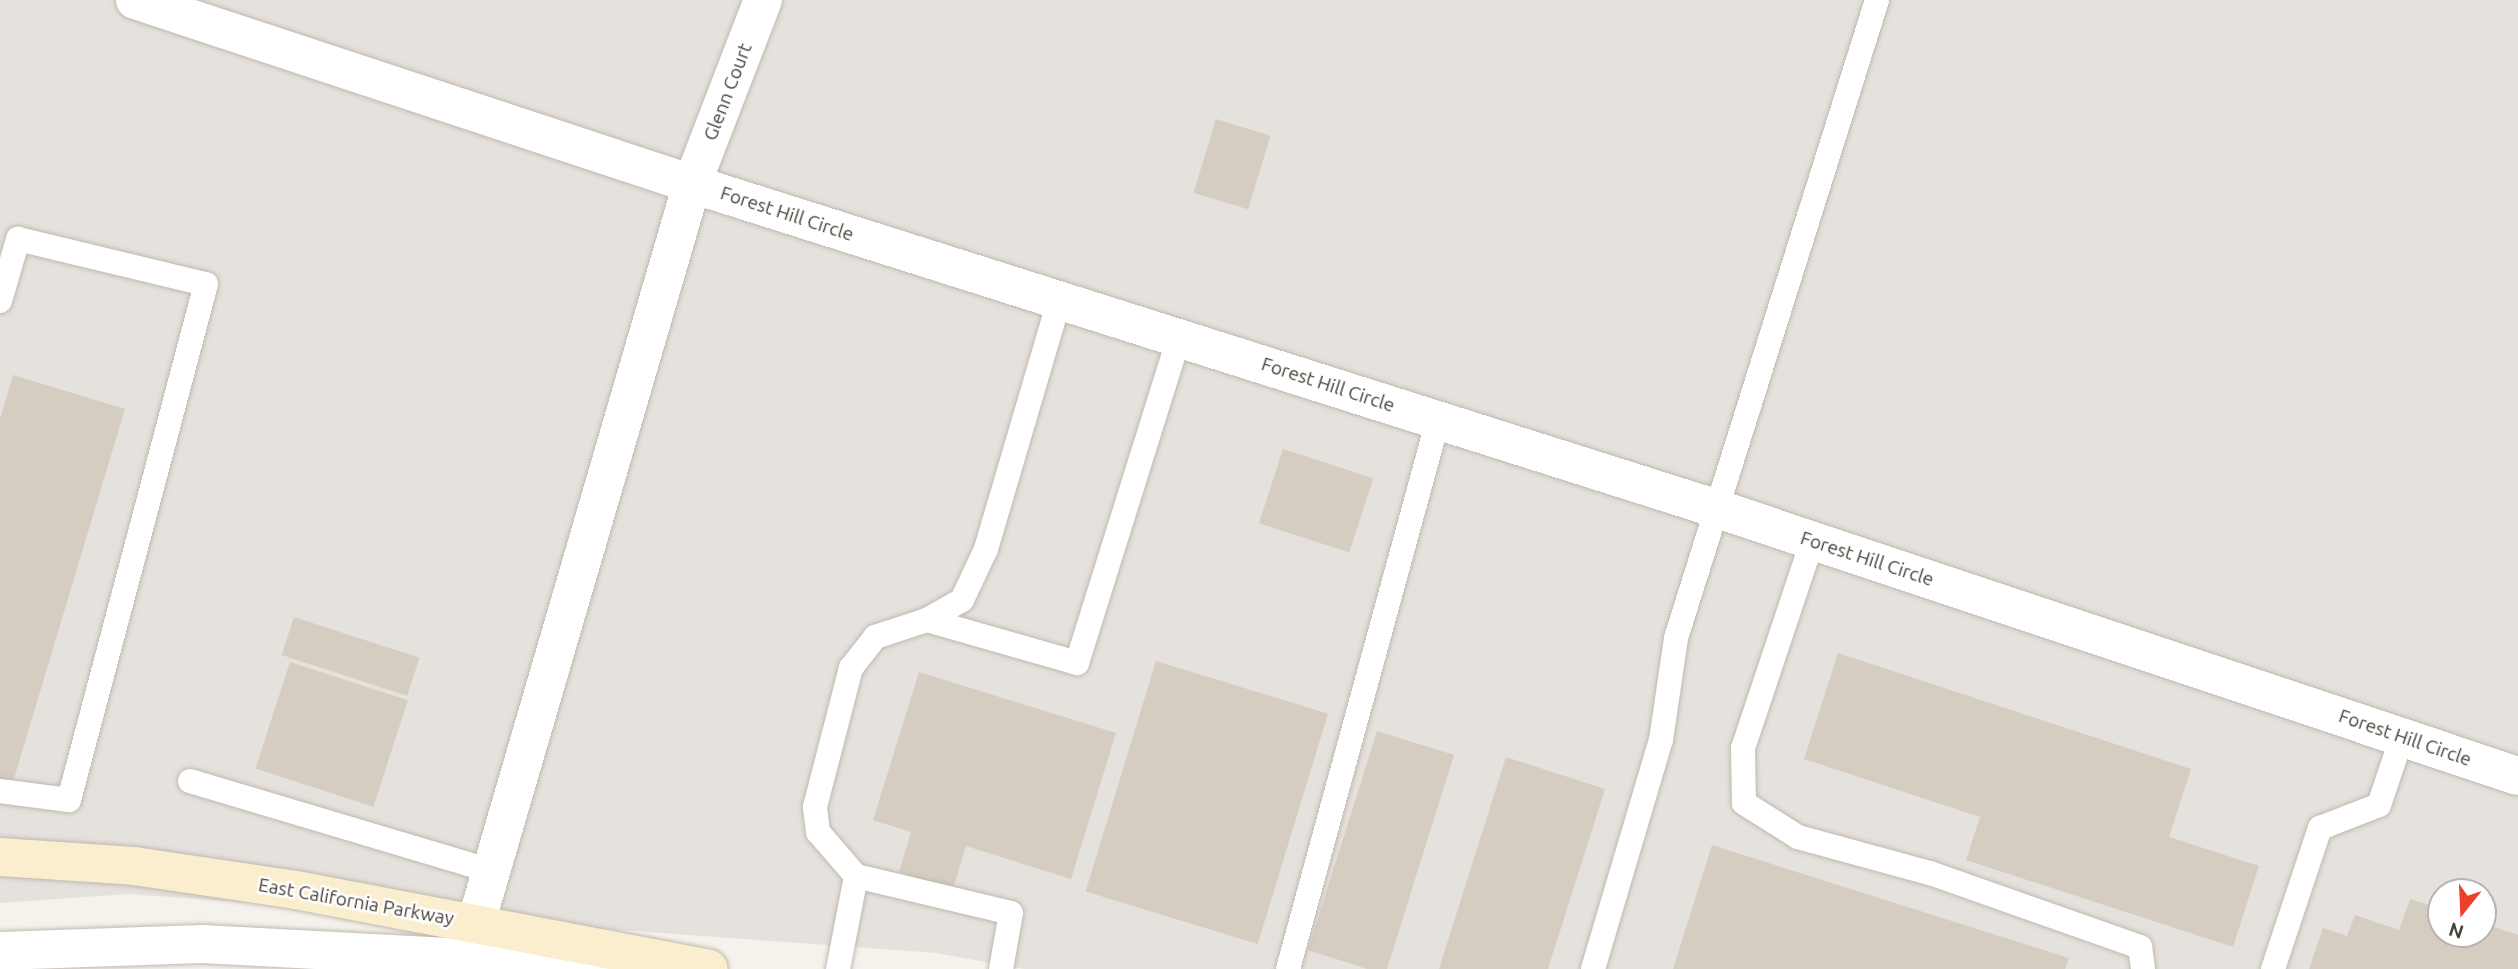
<!DOCTYPE html>
<html>
<head>
<meta charset="utf-8">
<style>
	body { margin:0 }
	#map { position:relative; width:2518px; height:969px; overflow:hidden; background:#f5f2ec; font-family:Ubuntu,sans-serif }
	div>[style] { position:absolute }
	[style*='--x'] { left:calc(var(--x)*1px); top:calc(var(--y)*1px); width:calc(var(--w)*1px); rotate:calc(var(--a)*1deg) }
	.industrial>* { inset:0; background:#e5e1dd }
	.building>* { inset:0; background:#d6cdc2; transform-origin:0 0 }
	.roads { filter:drop-shadow(0 0 2px #c0b9af) drop-shadow(0 0 2px #c0b9af) }
	.service>* { height:24px; margin:-12px; padding:0 12px; transform-origin:12px; border-radius:12px; background:#fff }
	.minor>* { height:38px; margin:-19px; padding:0 19px; transform-origin:19px; border-radius:19px; background:#fff }
	.tertiary>* { height:38px; margin:-19px; padding:0 19px; transform-origin:19px; border-radius:19px; background:#fff }
	.secondary>* { height:38px; margin:-19px; padding:0 19px; transform-origin:19px; border-radius:19px; background:#fbeecf }
	span { translate:-50% -50%; white-space:nowrap; text-align:center; line-height:1.15; -webkit-text-stroke:5px #fff; paint-order:stroke }
	.street-label { font-size:19px; color:#49423a }
	.north { position:absolute; left:2427px; top:878px; width:70px; height:70px; box-sizing:border-box; background:#fff; border:2px solid #b6b3b0; border-radius:50%; rotate:198deg; font-size:19px; font-weight:700; line-height:28px; text-align:center; color:#49423a }
	.north::after { content:''; display:block; margin:auto; width:24px; height:32px; background:#eb402c; clip-path:polygon(50% 0,100% 100%,50% 72%,0 100%) }
</style>
</head>
<body>
<div id="map">
	<div class="industrial">
		<i style="clip-path:polygon(evenodd,0 0,2518px 0,2518px 969px,1024px 969px,936px 953px,129px 894px,0 903px,0 0,2441px 892px,2483px 892px,2483px 934px,2441px 934px,2441px 892px)"></i>
	</div>
	<div class="building">
		<i style="left:1216px;top:119px;width:57px;height:77px;rotate:17deg"></i>
		<i style="clip-path:polygon(13px 375px,125px 409px,12px 785px,0 781px,0 419px)"></i>
		<i style="left:1283px;top:449px;width:95px;height:78px;rotate:18deg"></i>
		<i style="left:294px;top:617px;width:132px;height:40px;rotate:18deg"></i>
		<i style="clip-path:polygon(1838px 653px,2191px 769px,2169px 837px,2259px 866px,2233px 947px,1966px 860px,1980px 817px,1804px 759px)"></i>
		<i style="left:1156px;top:661px;width:180px;height:241px;rotate:17deg"></i>
		<i style="left:290px;top:662px;width:124px;height:112px;rotate:18deg"></i>
		<i style="clip-path:polygon(919px 672px,1116px 733px,1071px 879px,966px 846px,953px 889px,899px 872px,911px 832px,873px 820px)"></i>
		<i style="clip-path:polygon(1377px 731px,1454px 755px,1387px 969px,1367px 969px,1308px 950px)"></i>
		<i style="clip-path:polygon(1506px 757px,1605px 789px,1548px 969px,1439px 969px)"></i>
		<i style="clip-path:polygon(1712px 845px,2069px 958px,2065px 969px,1673px 969px)"></i>
		<i style="clip-path:polygon(2410px 899px,2441px 909px,2441px 934px,2483px 934px,2483px 923px,2518px 935px,2518px 969px,2309px 969px,2323px 928px,2347px 936px,2355px 915px,2399px 930px)"></i>
	</div>
	<div class="roads">
		<div class="service">
			<i style="--x:0;--y:301;--w:65;--a:-73.8"></i>
			<i style="--x:18;--y:239;--w:193;--a:13.5"></i>
			<i style="--x:206;--y:284;--w:534;--a:104.87"></i>
			<i style="--x:69;--y:800;--w:70;--a:-172.6"></i>
			<i style="--x:1812;--y:542;--w:217;--a:108.5"></i>
			<i style="--x:1743;--y:748;--w:55;--a:89"></i>
			<i style="--x:1744;--y:803;--w:64;--a:32.2"></i>
			<i style="--x:1798;--y:837;--w:137;--a:15.3"></i>
			<i style="--x:1930;--y:873;--w:223;--a:19.4"></i>
			<i style="--x:2140;--y:947;--w:22;--a:82"></i>
			<i style="--x:927;--y:620;--w:156;--a:16"></i>
			<i style="--x:1077;--y:663;--w:341;--a:-72.6"></i>
			<i style="--x:190;--y:781;--w:312;--a:16.6"></i>
			<i style="--x:856;--y:876;--w:159;--a:13.4"></i>
			<i style="--x:1011;--y:913;--w:57;--a:100.1"></i>
			<i style="--x:838;--y:969;--w:95;--a:-79"></i>
			<i style="--x:856;--y:876;--w:58;--a:-130.8"></i>
			<i style="--x:818;--y:832;--w:25;--a:-97"></i>
			<i style="--x:815;--y:807;--w:144;--a:-75.5"></i>
			<i style="--x:851;--y:668;--w:39;--a:-52"></i>
			<i style="--x:875;--y:637;--w:55;--a:-18.1"></i>
			<i style="--x:927;--y:620;--w:40;--a:-29.7"></i>
			<i style="--x:962;--y:600;--w:56;--a:-64.8"></i>
			<i style="--x:986;--y:549;--w:259;--a:-73.6"></i>
			<i style="--x:1288;--y:969;--w:569;--a:-74.72"></i>
			<i style="--x:1593;--y:969;--w:239;--a:-73.5"></i>
			<i style="--x:1661;--y:740;--w:103;--a:-81.6"></i>
			<i style="--x:1676;--y:638;--w:669;--a:-72.51"></i>
			<i style="--x:2273;--y:969;--w:149;--a:-71.6"></i>
			<i style="--x:2320;--y:828;--w:63;--a:-21.3"></i>
			<i style="--x:2379;--y:805;--w:72;--a:-71.3"></i>
		</div>
		<div class="minor">
			<i style="--x:476;--y:923;--w:770;--a:-73.71"></i>
			<i style="--x:692;--y:184;--w:197;--a:-68.9"></i>
			<i style="--x:0;--y:951;--w:202;--a:-2"></i>
			<i style="--x:202;--y:944;--w:433;--a:3"></i>
		</div>
		<div class="tertiary">
			<i style="--x:135;--y:0;--w:587;--a:18.28"></i>
			<i style="--x:692;--y:184;--w:1076;--a:17.58"></i>
			<i style="--x:1718;--y:509;--w:843;--a:18.46"></i>
		</div>
		<div class="secondary">
			<i style="--x:0;--y:857;--w:134;--a:3.8"></i>
			<i style="--x:134;--y:866;--w:164;--a:8.4"></i>
			<i style="--x:296;--y:890;--w:420;--a:10.8"></i>
		</div>
	</div>
	<div class="street-label">
		<span style="left:728px;top:92px;rotate:-69deg">Glenn Court</span>
		<span style="left:787px;top:214px;rotate:18deg">Forest Hill Circle</span>
		<span style="left:1328px;top:385px;rotate:18deg">Forest Hill Circle</span>
		<span style="left:1867px;top:559px;rotate:18deg">Forest Hill Circle</span>
		<span style="left:2405px;top:738px;rotate:19deg">Forest Hill Circle</span>
		<span style="left:356px;top:902px;rotate:10deg">East California Parkway</span>
	</div>
	<div class="north">N</div>
</div>
</body>
</html>
